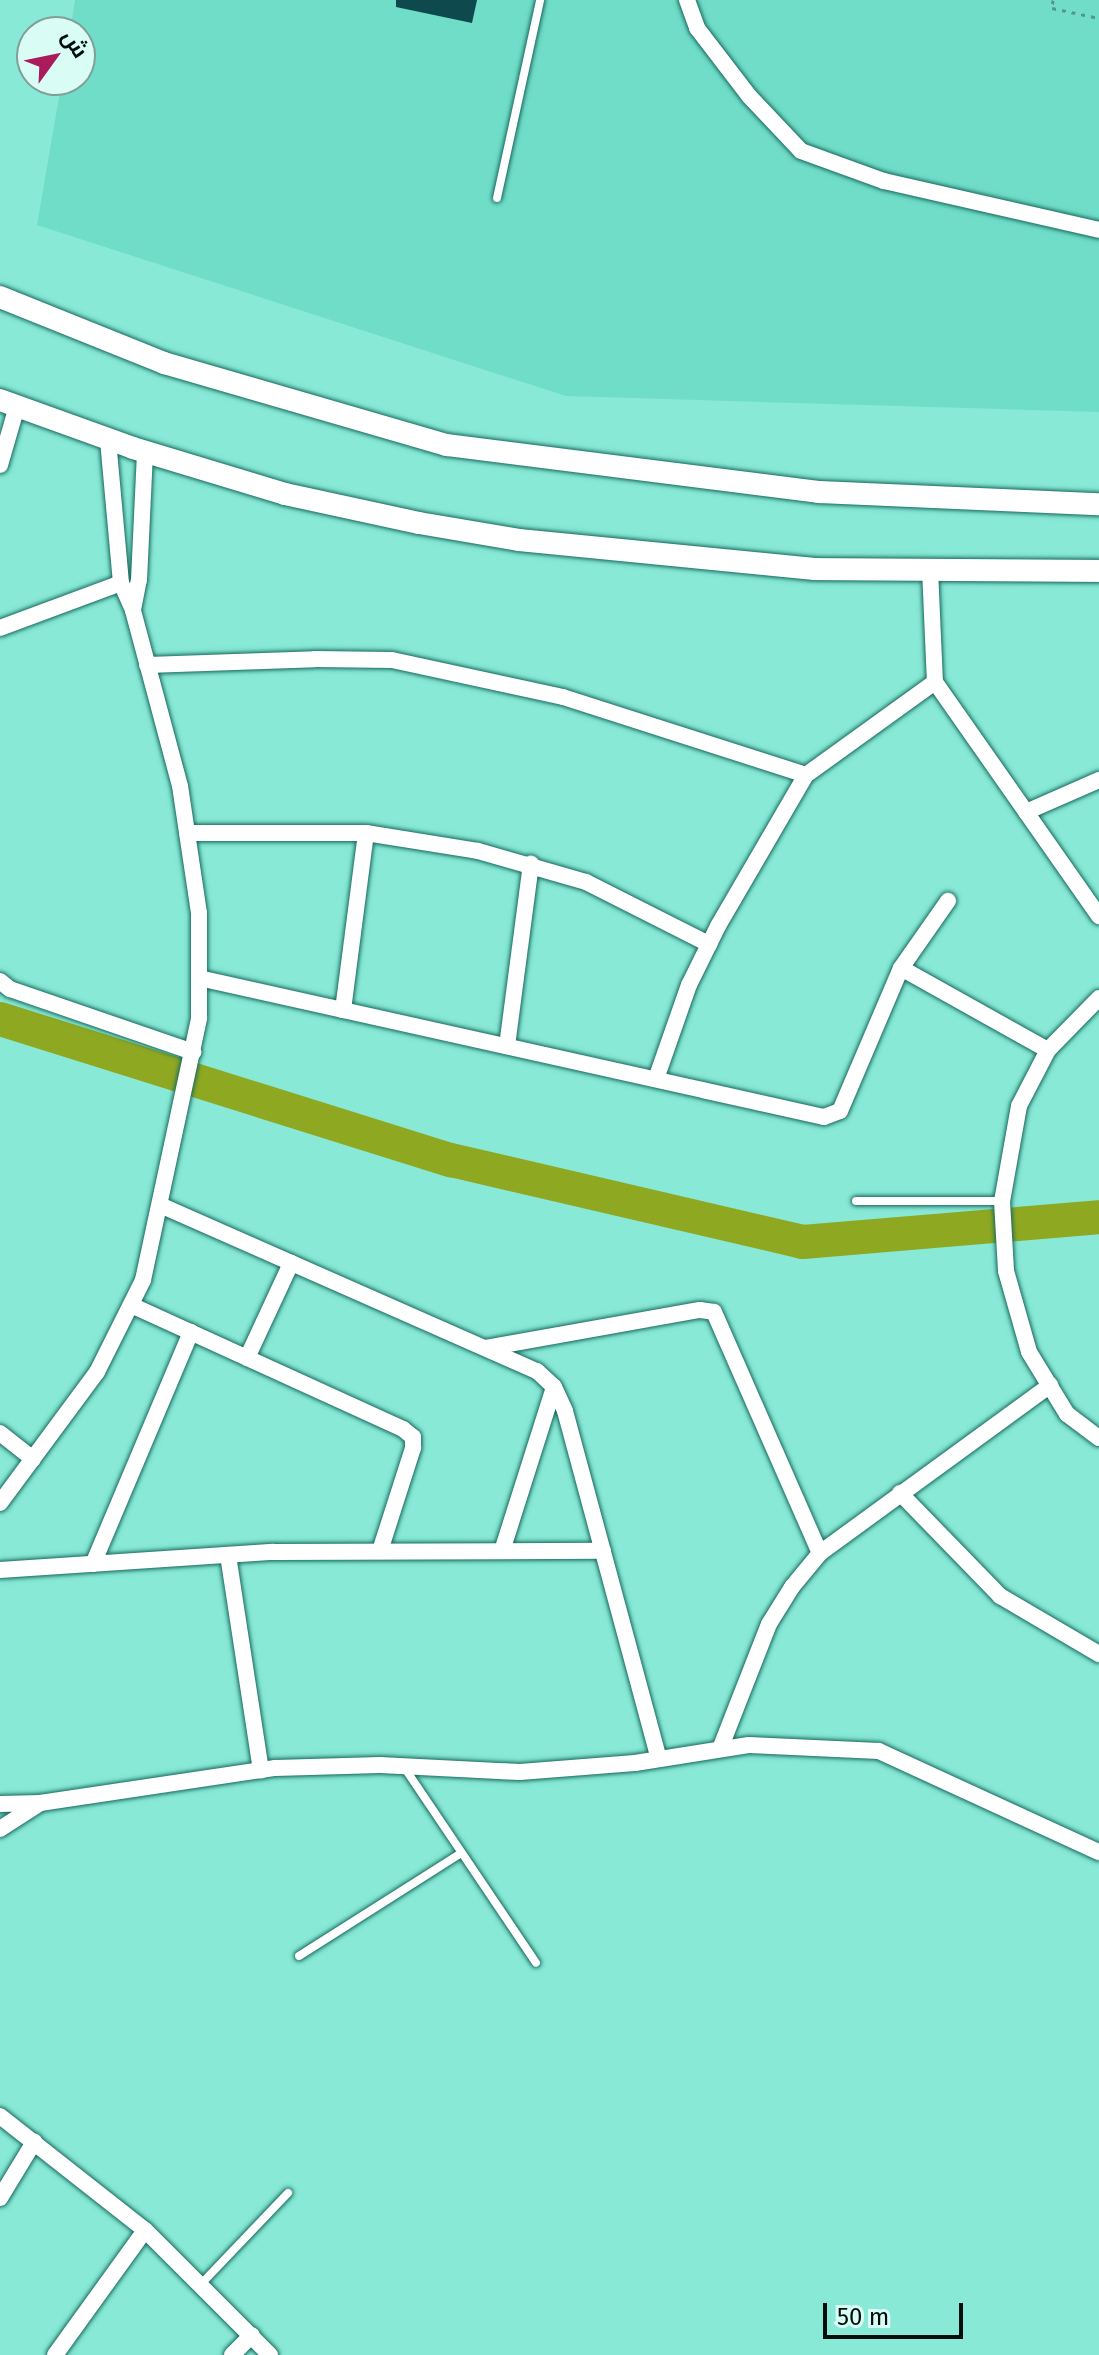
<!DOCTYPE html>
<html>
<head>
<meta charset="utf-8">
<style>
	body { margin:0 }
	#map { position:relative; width:1099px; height:2355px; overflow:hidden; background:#87e9d6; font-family:"Fira Sans",Cairo,sans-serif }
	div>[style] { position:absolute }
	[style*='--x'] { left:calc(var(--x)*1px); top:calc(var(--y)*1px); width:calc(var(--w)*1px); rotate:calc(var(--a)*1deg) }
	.built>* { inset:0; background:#70ddc9 }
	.river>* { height:34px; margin:-17px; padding:0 17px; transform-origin:17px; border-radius:17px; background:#8ea822 }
	.building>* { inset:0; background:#0e4a4d }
	.path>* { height:3px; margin-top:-1.5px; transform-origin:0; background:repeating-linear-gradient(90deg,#54978a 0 4px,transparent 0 10px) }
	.roads { filter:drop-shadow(0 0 2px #17695d) drop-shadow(0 0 2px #17695d) }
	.lane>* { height:8px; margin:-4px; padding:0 4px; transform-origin:4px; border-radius:4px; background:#fff }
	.street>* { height:16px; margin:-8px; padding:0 8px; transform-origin:8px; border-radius:8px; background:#fff }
	.secondary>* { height:22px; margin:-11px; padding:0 11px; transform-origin:11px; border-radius:11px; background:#fff }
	span { translate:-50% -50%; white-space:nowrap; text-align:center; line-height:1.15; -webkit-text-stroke:8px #d9fdf5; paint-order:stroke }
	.north { position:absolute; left:16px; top:16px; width:80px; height:80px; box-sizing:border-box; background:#d9fdf5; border:2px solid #829e98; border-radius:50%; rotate:57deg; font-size:22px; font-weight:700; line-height:32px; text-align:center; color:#000f0c }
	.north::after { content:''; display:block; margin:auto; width:28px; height:36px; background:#a91b5a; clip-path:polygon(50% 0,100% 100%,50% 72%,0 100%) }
	.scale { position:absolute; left:823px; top:2303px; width:140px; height:36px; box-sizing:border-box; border:4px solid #000f0c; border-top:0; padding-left:10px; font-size:24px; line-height:28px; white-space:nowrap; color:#000f0c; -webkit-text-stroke:6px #d9fdf5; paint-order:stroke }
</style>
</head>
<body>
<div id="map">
	<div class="built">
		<i style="clip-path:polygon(75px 0,1099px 0,1099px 412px,566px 396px,37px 225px,62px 80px,80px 80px,80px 32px,70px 32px)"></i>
	</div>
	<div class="river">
		<i style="--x:0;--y:1019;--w:473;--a:17.4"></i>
		<i style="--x:451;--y:1160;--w:361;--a:13.1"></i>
		<i style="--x:803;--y:1242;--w:297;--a:-4.8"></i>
	</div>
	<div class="building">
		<i style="clip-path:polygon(396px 0,477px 0,472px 23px,396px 7px)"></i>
	</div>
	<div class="path">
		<i style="--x:1053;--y:0;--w:8;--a:97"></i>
		<i style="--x:1052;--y:8;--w:48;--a:12"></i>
	</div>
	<div class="roads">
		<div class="lane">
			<i style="--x:497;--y:198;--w:203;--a:-77.7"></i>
			<i style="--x:856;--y:1201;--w:146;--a:0"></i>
			<i style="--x:404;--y:1767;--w:236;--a:56"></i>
			<i style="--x:299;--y:1956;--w:191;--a:-32.4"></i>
			<i style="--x:201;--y:2284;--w:126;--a:-46.3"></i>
		</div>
		<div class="street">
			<i style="--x:687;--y:0;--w:30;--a:70"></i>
			<i style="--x:697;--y:28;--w:87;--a:52.5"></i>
			<i style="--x:750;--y:97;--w:74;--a:46.6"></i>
			<i style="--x:801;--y:151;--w:88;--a:19.9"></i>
			<i style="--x:884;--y:181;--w:221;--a:12.8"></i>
			<i style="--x:0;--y:465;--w:61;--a:-73.9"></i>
			<i style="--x:930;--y:569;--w:113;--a:87.5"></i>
			<i style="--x:935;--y:682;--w:286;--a:55"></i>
			<i style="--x:133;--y:610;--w:31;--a:-79"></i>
			<i style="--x:139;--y:580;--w:128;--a:-87.3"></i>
			<i style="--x:0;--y:628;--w:129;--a:-20.4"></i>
			<i style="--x:147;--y:665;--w:168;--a:-2"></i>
			<i style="--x:315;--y:659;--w:77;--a:0.7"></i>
			<i style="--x:392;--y:660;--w:175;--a:12.2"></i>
			<i style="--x:563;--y:697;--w:255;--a:17.8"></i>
			<i style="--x:806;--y:775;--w:159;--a:-35.8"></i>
			<i style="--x:1026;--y:812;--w:80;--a:-23.7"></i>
			<i style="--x:187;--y:833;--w:179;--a:0"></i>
			<i style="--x:366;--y:833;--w:113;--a:9.1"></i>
			<i style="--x:478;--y:851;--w:112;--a:16"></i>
			<i style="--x:586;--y:882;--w:138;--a:26.8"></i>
			<i style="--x:901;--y:968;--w:168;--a:29.2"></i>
			<i style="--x:199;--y:978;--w:640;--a:12.54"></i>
			<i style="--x:824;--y:1117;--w:17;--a:-21"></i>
			<i style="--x:840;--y:1111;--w:155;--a:-66.9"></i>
			<i style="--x:901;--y:968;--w:82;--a:-55"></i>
			<i style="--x:0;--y:981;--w:13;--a:39"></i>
			<i style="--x:10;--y:989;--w:194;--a:19"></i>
			<i style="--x:1099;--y:998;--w:73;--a:134.4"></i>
			<i style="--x:1048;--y:1050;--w:63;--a:117.4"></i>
			<i style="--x:1019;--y:1106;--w:97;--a:100.1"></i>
			<i style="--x:1002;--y:1201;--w:70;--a:86.7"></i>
			<i style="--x:1006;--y:1271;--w:84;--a:74.1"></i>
			<i style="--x:1029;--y:1352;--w:73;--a:58.5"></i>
			<i style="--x:1067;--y:1414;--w:40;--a:37"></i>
			<i style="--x:343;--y:1010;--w:178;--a:-82.6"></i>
			<i style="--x:507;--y:1046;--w:184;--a:-82.5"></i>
			<i style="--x:656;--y:1079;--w:100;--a:-70.7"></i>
			<i style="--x:689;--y:985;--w:66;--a:-63.8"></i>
			<i style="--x:718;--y:926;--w:175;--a:-59.8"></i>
			<i style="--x:160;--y:1205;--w:412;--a:23.8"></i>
			<i style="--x:537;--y:1371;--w:23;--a:43"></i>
			<i style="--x:554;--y:1387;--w:26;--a:65"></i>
			<i style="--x:565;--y:1411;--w:360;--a:74.9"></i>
			<i style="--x:131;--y:1305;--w:299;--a:24.5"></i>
			<i style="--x:403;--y:1429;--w:13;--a:39"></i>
			<i style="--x:413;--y:1437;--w:11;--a:90"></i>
			<i style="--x:413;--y:1448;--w:108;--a:107.8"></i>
			<i style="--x:486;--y:1348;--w:217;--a:-10.1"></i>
			<i style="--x:700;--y:1310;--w:14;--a:8"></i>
			<i style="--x:714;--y:1312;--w:263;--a:66.3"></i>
			<i style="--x:247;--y:1358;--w:105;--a:-65.1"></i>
			<i style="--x:0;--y:1433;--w:42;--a:38.2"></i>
			<i style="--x:900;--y:1493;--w:144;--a:45.8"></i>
			<i style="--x:1000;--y:1596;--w:115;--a:30.4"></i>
			<i style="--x:0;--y:1503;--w:163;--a:-53.5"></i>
			<i style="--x:97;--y:1372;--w:103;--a:-63.4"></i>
			<i style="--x:143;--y:1280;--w:268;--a:-77.9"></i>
			<i style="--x:199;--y:1018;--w:105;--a:-90"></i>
			<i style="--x:199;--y:913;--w:128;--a:-98.5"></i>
			<i style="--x:180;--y:786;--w:182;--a:-105"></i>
			<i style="--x:133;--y:610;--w:30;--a:-114"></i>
			<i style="--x:121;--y:583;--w:145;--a:-95.2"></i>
			<i style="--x:502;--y:1551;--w:172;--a:-72.4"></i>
			<i style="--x:228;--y:1555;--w:218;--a:81.3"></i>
			<i style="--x:93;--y:1564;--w:252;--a:-67.1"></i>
			<i style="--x:0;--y:1570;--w:274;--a:-3.8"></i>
			<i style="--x:273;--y:1552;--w:330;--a:-0.2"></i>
			<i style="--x:720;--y:1749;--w:134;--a:-68.6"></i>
			<i style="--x:769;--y:1624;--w:44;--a:-58.1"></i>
			<i style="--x:792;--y:1587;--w:44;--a:-50.5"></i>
			<i style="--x:820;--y:1553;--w:285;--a:-36.1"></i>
			<i style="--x:0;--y:1804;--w:40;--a:-1.4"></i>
			<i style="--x:40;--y:1803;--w:238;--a:-8.5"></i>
			<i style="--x:275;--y:1768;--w:105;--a:-1.6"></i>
			<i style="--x:380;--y:1765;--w:140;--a:2.9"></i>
			<i style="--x:520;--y:1772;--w:115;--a:-4.5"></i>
			<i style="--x:635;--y:1763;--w:115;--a:-9"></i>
			<i style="--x:749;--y:1745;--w:130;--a:2.6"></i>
			<i style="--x:879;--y:1751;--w:242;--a:24.7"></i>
			<i style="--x:0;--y:1829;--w:46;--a:-32.7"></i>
			<i style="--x:0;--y:2116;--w:184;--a:38.2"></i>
			<i style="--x:145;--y:2230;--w:177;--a:45"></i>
			<i style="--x:0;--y:2198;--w:66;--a:-58.7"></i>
			<i style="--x:55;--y:2355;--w:154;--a:-54.2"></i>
			<i style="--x:232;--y:2355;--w:28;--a:-45"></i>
		</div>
		<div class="secondary">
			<i style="--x:0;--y:297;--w:177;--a:21.9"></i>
			<i style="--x:164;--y:363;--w:295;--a:16.2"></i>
			<i style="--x:447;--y:445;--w:375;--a:7.2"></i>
			<i style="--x:819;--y:492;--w:280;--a:2.5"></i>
			<i style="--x:0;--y:400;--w:141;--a:19.8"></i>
			<i style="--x:133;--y:448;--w:159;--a:16.8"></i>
			<i style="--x:285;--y:494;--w:137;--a:12.2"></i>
			<i style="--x:419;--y:523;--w:101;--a:9.6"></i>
			<i style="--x:519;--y:540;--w:297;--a:5.6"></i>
			<i style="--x:815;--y:569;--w:284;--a:0.4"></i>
		</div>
	</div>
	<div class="north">ش</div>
	<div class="scale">50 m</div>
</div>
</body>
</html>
